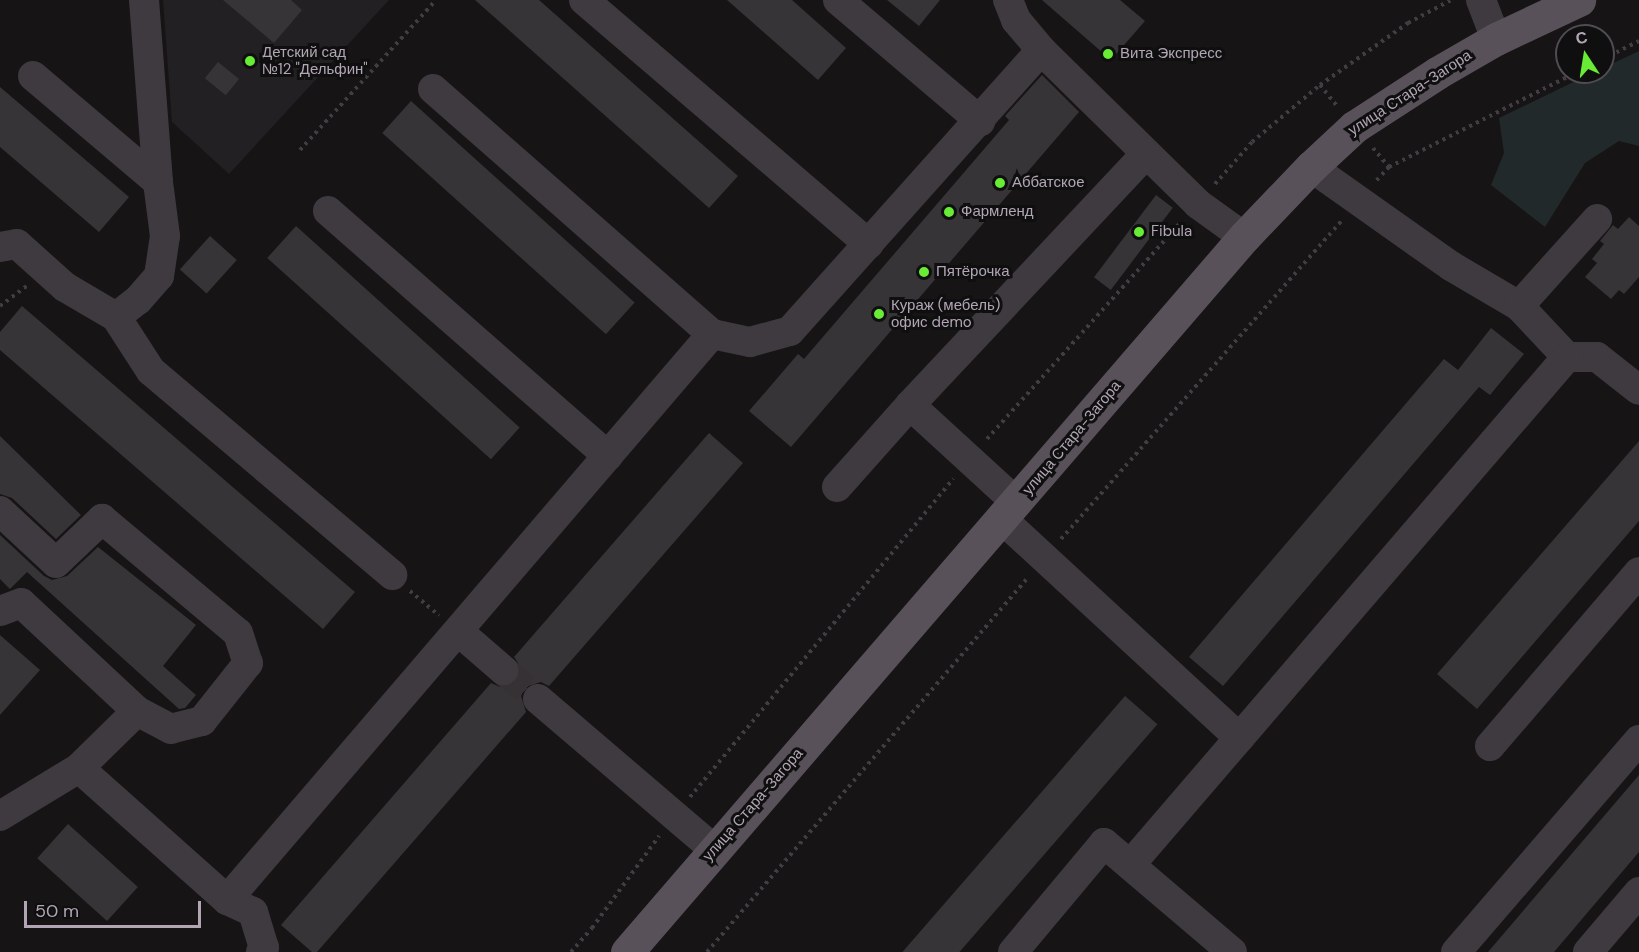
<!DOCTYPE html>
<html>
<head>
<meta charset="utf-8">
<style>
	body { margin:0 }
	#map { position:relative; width:1639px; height:952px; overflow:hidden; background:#161415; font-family:"DM Sans",sans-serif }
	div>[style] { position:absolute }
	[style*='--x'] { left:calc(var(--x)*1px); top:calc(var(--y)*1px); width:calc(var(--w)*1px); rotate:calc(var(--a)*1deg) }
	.built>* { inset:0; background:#222022 }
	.green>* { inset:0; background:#22292a }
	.building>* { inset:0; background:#373437; transform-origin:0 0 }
	.minor-tunnel>* { height:30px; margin-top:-15px; transform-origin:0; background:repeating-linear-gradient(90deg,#353135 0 30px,transparent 0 45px) }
	.path>* { height:4px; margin-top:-2px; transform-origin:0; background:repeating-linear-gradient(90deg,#423d43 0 3px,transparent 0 7.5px) }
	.minor>* { height:30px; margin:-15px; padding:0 15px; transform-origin:15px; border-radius:15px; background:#3f3a3f }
	.major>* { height:33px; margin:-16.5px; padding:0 16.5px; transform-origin:16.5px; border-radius:16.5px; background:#585159 }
	.dots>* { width:16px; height:16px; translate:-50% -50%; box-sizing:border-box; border:3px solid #100f10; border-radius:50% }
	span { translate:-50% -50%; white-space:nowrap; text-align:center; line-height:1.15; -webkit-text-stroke:6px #100f10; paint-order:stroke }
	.poi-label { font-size:15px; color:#b2a6b5 }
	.left { translate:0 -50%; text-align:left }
	.street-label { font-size:15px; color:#b2a6b5 }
	.north { position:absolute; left:1555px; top:24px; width:60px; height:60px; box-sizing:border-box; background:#100f10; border:2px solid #514b52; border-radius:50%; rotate:348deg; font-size:16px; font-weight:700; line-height:24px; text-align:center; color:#b2a6b5 }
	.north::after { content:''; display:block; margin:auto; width:21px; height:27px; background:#68ec35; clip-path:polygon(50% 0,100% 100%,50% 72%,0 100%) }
	.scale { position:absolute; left:24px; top:901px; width:177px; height:27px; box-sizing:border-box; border:3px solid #b2a6b5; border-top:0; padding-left:8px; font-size:18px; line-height:21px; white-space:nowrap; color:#b2a6b5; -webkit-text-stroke:4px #100f10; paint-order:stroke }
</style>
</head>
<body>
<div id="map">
	<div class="built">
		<i style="clip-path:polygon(163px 0,389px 0,229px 174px,172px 122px)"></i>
	</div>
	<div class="green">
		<i style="clip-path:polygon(1639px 51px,1639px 146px,1619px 141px,1585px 163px,1545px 227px,1491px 185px,1504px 153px,1499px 118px,1594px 72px,1603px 72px,1603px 68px)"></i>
	</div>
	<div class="building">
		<i style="clip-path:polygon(223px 0,291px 0,302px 10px,274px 43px)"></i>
		<i style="clip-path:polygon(475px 0,539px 0,738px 176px,709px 208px)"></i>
		<i style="clip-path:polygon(727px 0,792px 0,846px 48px,818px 80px)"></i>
		<i style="clip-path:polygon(887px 0,940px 0,919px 26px)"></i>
		<i style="clip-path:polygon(1042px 0,1120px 0,1145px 21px,1111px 60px)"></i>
		<i style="left:218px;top:62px;width:27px;height:21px;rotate:39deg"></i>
		<i style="clip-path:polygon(1042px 75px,1079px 112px,791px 447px,749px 411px,798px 354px,804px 359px,1009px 120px,1005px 116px)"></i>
		<i style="clip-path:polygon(0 87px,129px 197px,99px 232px,0 147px)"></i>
		<i style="left:411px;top:101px;width:301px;height:43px;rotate:42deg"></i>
		<i style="left:1156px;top:195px;width:21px;height:103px;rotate:37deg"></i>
		<i style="clip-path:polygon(1629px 217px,1639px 226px,1639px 277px,1624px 294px,1619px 290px,1611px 299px,1585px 277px,1597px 263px,1592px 259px,1604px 244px,1600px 241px,1613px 225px,1618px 229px)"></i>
		<i style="left:296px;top:226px;width:301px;height:43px;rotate:42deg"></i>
		<i style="left:210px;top:236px;width:36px;height:45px;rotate:42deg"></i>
		<i style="clip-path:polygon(22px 306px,355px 592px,323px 629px,0 350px,0 332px)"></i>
		<i style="clip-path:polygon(1491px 328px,1524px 354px,1490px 395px,1479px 387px,1223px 686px,1189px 657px,1444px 359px,1458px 370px)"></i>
		<i style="clip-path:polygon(709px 433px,743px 463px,549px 686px,541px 682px,525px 687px,521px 696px,526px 712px,317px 952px,312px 952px,281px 925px,491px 683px,500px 687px,516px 682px,520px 673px,519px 664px,514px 657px)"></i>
		<i style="clip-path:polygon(0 436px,81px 515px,56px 539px,12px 498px,0 494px)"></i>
		<i style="clip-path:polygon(1639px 441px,1639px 521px,1477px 709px,1437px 674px)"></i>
		<i style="clip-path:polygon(0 535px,44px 576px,52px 580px,67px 576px,98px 547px,196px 625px,163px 666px,196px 695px,185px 708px,179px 709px,27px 572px,10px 589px,0 579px)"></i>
		<i style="clip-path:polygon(0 635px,40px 670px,0 715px)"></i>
		<i style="left:1125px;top:696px;width:43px;height:339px;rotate:41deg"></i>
		<i style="clip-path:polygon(1639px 775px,1639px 852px,1554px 952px,1488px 952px)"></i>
		<i style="left:68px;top:824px;width:94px;height:46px;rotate:42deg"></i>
	</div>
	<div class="minor-tunnel">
		<i style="--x:503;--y:670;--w:45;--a:39.6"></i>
	</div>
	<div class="path">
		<i style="--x:1603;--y:59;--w:40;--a:-26.6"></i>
		<i style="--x:1320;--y:85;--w:27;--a:51"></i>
		<i style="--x:1373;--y:148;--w:25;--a:50"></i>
		<i style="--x:1389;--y:167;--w:19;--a:133"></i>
		<i style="--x:300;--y:150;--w:202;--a:-47.8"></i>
		<i style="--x:1389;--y:167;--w:211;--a:-26.8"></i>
		<i style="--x:1215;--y:184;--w:56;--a:-48.6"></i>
		<i style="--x:1252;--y:142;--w:89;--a:-40"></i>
		<i style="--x:1320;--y:85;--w:108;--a:-35.2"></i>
		<i style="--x:1408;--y:23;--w:49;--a:-28.1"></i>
		<i style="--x:0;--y:306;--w:34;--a:-37"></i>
		<i style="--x:987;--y:439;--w:290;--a:-48.2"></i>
		<i style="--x:1061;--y:539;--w:424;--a:-48.6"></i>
		<i style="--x:410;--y:591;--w:38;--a:40"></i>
		<i style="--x:690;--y:797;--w:413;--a:-50.4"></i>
		<i style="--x:571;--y:952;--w:32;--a:-49"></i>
		<i style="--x:592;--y:928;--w:114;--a:-53.9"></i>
		<i style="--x:707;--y:952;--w:494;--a:-49.4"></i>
	</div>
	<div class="minor">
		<i style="--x:584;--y:0;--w:375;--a:40.6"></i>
		<i style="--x:838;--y:0;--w:187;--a:40.4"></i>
		<i style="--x:1008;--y:0;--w:22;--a:68"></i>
		<i style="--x:1016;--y:20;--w:39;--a:50"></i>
		<i style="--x:1041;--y:50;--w:220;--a:44.4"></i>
		<i style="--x:1198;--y:204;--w:57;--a:35.7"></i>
		<i style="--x:1481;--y:0;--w:42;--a:69"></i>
		<i style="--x:33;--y:76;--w:164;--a:40.3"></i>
		<i style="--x:433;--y:89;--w:371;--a:41.3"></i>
		<i style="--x:1311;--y:167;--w:171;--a:35.3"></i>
		<i style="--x:1451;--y:266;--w:79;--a:30.5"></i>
		<i style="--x:1519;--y:306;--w:70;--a:46.7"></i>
		<i style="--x:1567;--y:357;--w:30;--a:0"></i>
		<i style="--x:1597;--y:357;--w:53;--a:38.2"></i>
		<i style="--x:328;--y:211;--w:372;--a:41.2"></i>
		<i style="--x:0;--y:247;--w:17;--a:-10"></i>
		<i style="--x:17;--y:244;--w:64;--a:41.9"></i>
		<i style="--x:65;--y:287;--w:59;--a:30.5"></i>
		<i style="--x:116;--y:317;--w:64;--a:57.1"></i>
		<i style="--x:151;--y:371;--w:316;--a:40.2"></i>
		<i style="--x:1519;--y:306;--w:117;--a:-48.1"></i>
		<i style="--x:116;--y:317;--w:28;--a:-38"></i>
		<i style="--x:138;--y:300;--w:32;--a:-49"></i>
		<i style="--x:159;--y:276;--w:40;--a:-81.5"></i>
		<i style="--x:165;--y:236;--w:54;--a:-97.4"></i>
		<i style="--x:158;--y:182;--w:183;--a:-94.4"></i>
		<i style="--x:910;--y:405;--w:145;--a:42.5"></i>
		<i style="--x:837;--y:487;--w:110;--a:-48.3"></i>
		<i style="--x:910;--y:405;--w:345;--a:-46.8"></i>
		<i style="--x:0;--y:511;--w:76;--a:42.9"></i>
		<i style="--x:56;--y:563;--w:64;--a:-43.7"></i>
		<i style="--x:102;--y:519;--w:177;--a:40"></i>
		<i style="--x:238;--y:633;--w:32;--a:72"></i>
		<i style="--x:248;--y:663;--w:74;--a:128.4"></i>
		<i style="--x:202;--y:721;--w:32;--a:166"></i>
		<i style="--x:171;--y:729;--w:38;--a:-152"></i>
		<i style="--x:137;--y:711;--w:158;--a:-137"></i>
		<i style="--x:21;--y:603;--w:22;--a:159"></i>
		<i style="--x:1002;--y:519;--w:323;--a:42.7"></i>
		<i style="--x:458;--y:631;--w:60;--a:40.9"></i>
		<i style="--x:538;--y:699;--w:233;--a:40.5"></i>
		<i style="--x:1490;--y:746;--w:229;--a:-49.4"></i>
		<i style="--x:79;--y:768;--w:81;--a:-44.5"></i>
		<i style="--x:0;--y:816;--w:92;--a:-31.3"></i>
		<i style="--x:79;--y:768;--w:198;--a:41.7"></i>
		<i style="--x:227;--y:900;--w:745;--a:-49.41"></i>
		<i style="--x:712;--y:334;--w:39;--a:12"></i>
		<i style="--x:750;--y:342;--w:41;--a:-15.4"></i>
		<i style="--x:790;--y:331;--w:377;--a:-48.2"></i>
		<i style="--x:1130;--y:865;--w:670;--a:-49.3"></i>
		<i style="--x:227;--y:900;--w:29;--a:25"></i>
		<i style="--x:253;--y:912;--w:37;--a:73"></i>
		<i style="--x:264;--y:947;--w:6;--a:121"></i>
		<i style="--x:1013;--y:952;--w:142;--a:-50.1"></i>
		<i style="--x:1104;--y:843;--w:168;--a:40.4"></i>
		<i style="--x:1456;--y:952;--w:280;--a:-49.2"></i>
		<i style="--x:1588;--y:952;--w:79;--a:-49.6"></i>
	</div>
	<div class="major">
		<i style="--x:627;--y:952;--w:944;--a:-49.21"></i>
		<i style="--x:1244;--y:237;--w:97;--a:-46.3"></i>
		<i style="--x:1311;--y:167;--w:59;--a:-42.9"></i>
		<i style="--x:1354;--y:127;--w:99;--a:-33"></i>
		<i style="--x:1437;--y:73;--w:68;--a:-30"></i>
		<i style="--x:1496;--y:39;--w:92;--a:-25.2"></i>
	</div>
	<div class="dots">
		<i style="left:1108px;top:54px;background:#68ec35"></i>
		<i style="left:250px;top:61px;background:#68ec35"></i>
		<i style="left:1000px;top:183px;background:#68ec35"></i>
		<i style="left:949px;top:212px;background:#68ec35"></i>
		<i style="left:1139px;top:232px;background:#68ec35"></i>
		<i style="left:924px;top:272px;background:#68ec35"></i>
		<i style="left:879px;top:314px;background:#68ec35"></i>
	</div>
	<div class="poi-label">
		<span class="left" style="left:262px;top:61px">Детский сад<br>№12 "Дельфин"</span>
		<span class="left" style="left:1120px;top:54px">Вита Экспресс</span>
		<span class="left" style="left:1012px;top:183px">Аббатское</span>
		<span class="left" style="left:961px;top:212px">Фармленд</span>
		<span class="left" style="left:1151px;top:232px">Fibula</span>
		<span class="left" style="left:936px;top:272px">Пятёрочка</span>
		<span class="left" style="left:891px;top:314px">Кураж (мебель)<br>офис demo</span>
	</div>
	<div class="street-label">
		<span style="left:1410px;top:93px;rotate:-33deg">улица Стара-Загора</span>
		<span style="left:1072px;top:438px;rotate:-50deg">улица Стара-Загора</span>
		<span style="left:753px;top:805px;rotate:-49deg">улица Стара-Загора</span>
	</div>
	<div class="north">С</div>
	<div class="scale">50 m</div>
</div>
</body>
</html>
